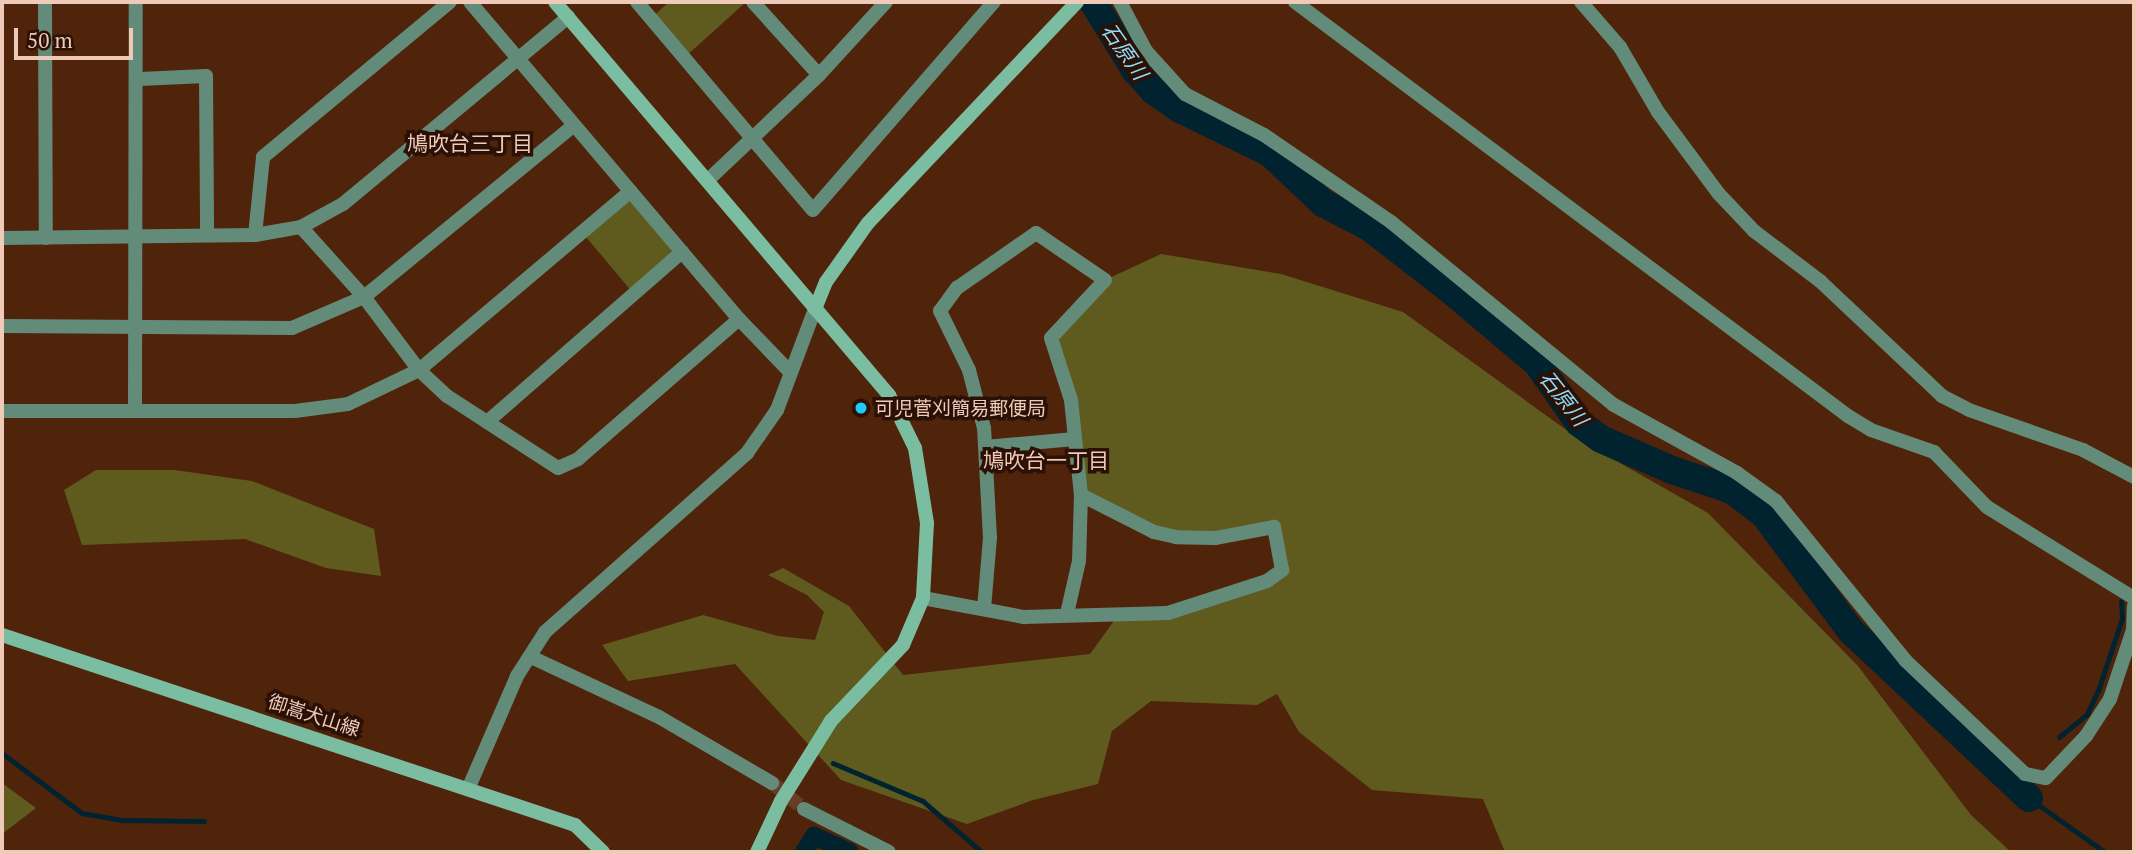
<!DOCTYPE html>
<html>
<head>
<meta charset="utf-8">
<style>
	body { margin:0 }
	#map { position:relative; width:2136px; height:854px; overflow:hidden; background:#50230b; font-family:"PT Serif","Noto Sans JP",serif }
	div>[style] { position:absolute }
	[style*='--x'] { left:calc(var(--x)*1px); top:calc(var(--y)*1px); width:calc(var(--w)*1px); rotate:calc(var(--a)*1deg) }
	.green>* { inset:0; background:#5f5b1e; transform-origin:0 0 }
	.stream>* { height:4.5px; margin:-2.25px; padding:0 2.25px; transform-origin:2.25px; border-radius:2.25px; background:#00232f }
	.canal>* { height:18px; margin:-9px; padding:0 9px; transform-origin:9px; border-radius:9px; background:#00232f }
	.river>* { height:28px; margin:-14px; padding:0 14px; transform-origin:14px; border-radius:14px; background:#00232f }
	.street-tunnel>* { height:14px; margin-top:-7px; transform-origin:0; background:repeating-linear-gradient(90deg,#683c25 0 14px,transparent 0 21px) }
	.street>* { height:14px; margin:-7px; padding:0 7px; transform-origin:7px; border-radius:7px; background:#638b79 }
	.secondary>* { height:14px; margin:-7px; padding:0 7px; transform-origin:7px; border-radius:7px; background:#7bbda1 }
	.dots>* { width:19px; height:19px; translate:-50% -50%; box-sizing:border-box; border:4px solid #2b1105; border-radius:50% }
	span { translate:-50% -50%; white-space:nowrap; text-align:center; line-height:1.15; -webkit-text-stroke:7px #2b1105; paint-order:stroke }
	.poi-label { font-size:19px; color:#efcab9 }
	.left { translate:0 -50%; text-align:left }
	.street-label { font-size:19px; color:#efcab9 }
	.water-label { font-size:21px; color:#8edbfa; font-style:italic }
	.neighbourhood-label { font-size:21px; color:#efcab9 }
	.frame { position:absolute; inset:0; border:4px solid #efcab9; pointer-events:none }
	.scale { position:absolute; left:14px; top:28px; width:119px; height:32px; box-sizing:border-box; border:4px solid #efcab9; border-top:0; padding-left:9px; font-size:21px; line-height:24px; white-space:nowrap; color:#efcab9; -webkit-text-stroke:5px #2b1105; paint-order:stroke }
</style>
</head>
<body>
<div id="map">
	<div class="green">
		<i style="clip-path:polygon(669px 2px,746px 2px,685px 57px,651px 18px)"></i>
		<i style="left:631px;top:191px;width:80px;height:64px;rotate:50deg"></i>
		<i style="clip-path:polygon(1161px 254px,1281px 274px,1403px 312px,1583px 442px,1708px 513px,1858px 666px,1971px 815px,2011px 852px,1505px 852px,1483px 799px,1372px 790px,1299px 732px,1277px 694px,1257px 705px,1151px 701px,1112px 731px,1098px 784px,1033px 800px,967px 824px,841px 780px,735px 664px,628px 681px,602px 645px,703px 615px,778px 636px,815px 640px,824px 612px,807px 595px,768px 575px,783px 568px,849px 606px,903px 675px,1090px 654px,1116px 618px,1168px 616px,1284px 570px,1274px 527px,1176px 537px,1081px 495px,1073px 401px,1051px 338px,1105px 280px)"></i>
		<i style="clip-path:polygon(96px 470px,175px 470px,252px 481px,374px 529px,381px 576px,326px 568px,245px 539px,82px 545px,64px 490px)"></i>
		<i style="clip-path:polygon(2px 783px,36px 808px,2px 834px)"></i>
	</div>
	<div class="stream">
		<i style="--x:2059;--y:737;--w:36;--a:-39"></i>
		<i style="--x:2087;--y:714;--w:29;--a:-65"></i>
		<i style="--x:2099;--y:688;--w:73;--a:-71.6"></i>
		<i style="--x:2122;--y:619;--w:17;--a:-93"></i>
		<i style="--x:2;--y:753;--w:100;--a:36.9"></i>
		<i style="--x:82;--y:813;--w:40;--a:10"></i>
		<i style="--x:121;--y:820;--w:83;--a:0.7"></i>
		<i style="--x:833;--y:763;--w:98;--a:22.9"></i>
		<i style="--x:923;--y:801;--w:78;--a:40.8"></i>
		<i style="--x:2029;--y:798;--w:93;--a:35.4"></i>
	</div>
	<div class="canal">
		<i style="--x:804;--y:852;--w:19;--a:-58"></i>
		<i style="--x:814;--y:836;--w:39;--a:24"></i>
	</div>
	<div class="river">
		<i style="--x:1093;--y:2;--w:80;--a:58.3"></i>
		<i style="--x:1135;--y:70;--w:28;--a:48"></i>
		<i style="--x:1154;--y:91;--w:32;--a:35"></i>
		<i style="--x:1180;--y:109;--w:100;--a:26.1"></i>
		<i style="--x:1270;--y:153;--w:73;--a:43.3"></i>
		<i style="--x:1323;--y:203;--w:52;--a:27.6"></i>
		<i style="--x:1369;--y:227;--w:100;--a:37.7"></i>
		<i style="--x:1448;--y:288;--w:116;--a:40.1"></i>
		<i style="--x:1537;--y:363;--w:73;--a:55"></i>
		<i style="--x:1579;--y:423;--w:27;--a:36"></i>
		<i style="--x:1601;--y:439;--w:77;--a:23.6"></i>
		<i style="--x:1672;--y:470;--w:63;--a:18.4"></i>
		<i style="--x:1732;--y:490;--w:39;--a:37"></i>
		<i style="--x:1763;--y:513;--w:147;--a:53.3"></i>
		<i style="--x:1851;--y:631;--w:244;--a:43.2"></i>
	</div>
	<div class="street-tunnel">
		<i style="--x:772;--y:783;--w:41;--a:39.1"></i>
	</div>
	<div class="street">
		<i style="--x:45;--y:2;--w:236;--a:89.8"></i>
		<i style="--x:470;--y:2;--w:416;--a:49.7"></i>
		<i style="--x:739;--y:319;--w:72;--a:46.1"></i>
		<i style="--x:637;--y:2;--w:272;--a:49.8"></i>
		<i style="--x:813;--y:210;--w:276;--a:-49"></i>
		<i style="--x:753;--y:2;--w:98;--a:47.9"></i>
		<i style="--x:1120;--y:2;--w:55;--a:62"></i>
		<i style="--x:1146;--y:51;--w:58;--a:47.8"></i>
		<i style="--x:1185;--y:94;--w:89;--a:27.4"></i>
		<i style="--x:1264;--y:135;--w:154;--a:34.4"></i>
		<i style="--x:1391;--y:222;--w:288;--a:39.4"></i>
		<i style="--x:1614;--y:405;--w:141;--a:28.9"></i>
		<i style="--x:1737;--y:473;--w:48;--a:35.7"></i>
		<i style="--x:1776;--y:501;--w:206;--a:50.9"></i>
		<i style="--x:1906;--y:661;--w:164;--a:43.5"></i>
		<i style="--x:2025;--y:774;--w:21;--a:11"></i>
		<i style="--x:2046;--y:778;--w:58;--a:-46.4"></i>
		<i style="--x:2086;--y:736;--w:44;--a:-57"></i>
		<i style="--x:2110;--y:699;--w:73;--a:-71.6"></i>
		<i style="--x:2133;--y:630;--w:24;--a:-88"></i>
		<i style="--x:1295;--y:2;--w:691;--a:36.82"></i>
		<i style="--x:1848;--y:416;--w:27;--a:31"></i>
		<i style="--x:1871;--y:430;--w:67;--a:19.2"></i>
		<i style="--x:1934;--y:452;--w:76;--a:46.1"></i>
		<i style="--x:1987;--y:507;--w:173;--a:31.8"></i>
		<i style="--x:1581;--y:2;--w:60;--a:49.1"></i>
		<i style="--x:1620;--y:47;--w:75;--a:59.7"></i>
		<i style="--x:1658;--y:112;--w:102;--a:53.4"></i>
		<i style="--x:1719;--y:194;--w:51;--a:46.6"></i>
		<i style="--x:1754;--y:231;--w:83;--a:37.1"></i>
		<i style="--x:1820;--y:281;--w:168;--a:43.3"></i>
		<i style="--x:1942;--y:396;--w:30;--a:27"></i>
		<i style="--x:1969;--y:410;--w:121;--a:19.3"></i>
		<i style="--x:2083;--y:450;--w:58;--a:27.9"></i>
		<i style="--x:139;--y:79;--w:67;--a:-2.6"></i>
		<i style="--x:206;--y:76;--w:159;--a:89.6"></i>
		<i style="--x:708;--y:180;--w:153;--a:-43.4"></i>
		<i style="--x:819;--y:75;--w:99;--a:-47.5"></i>
		<i style="--x:301;--y:227;--w:94;--a:48"></i>
		<i style="--x:364;--y:297;--w:91;--a:53"></i>
		<i style="--x:419;--y:370;--w:38;--a:43"></i>
		<i style="--x:447;--y:396;--w:132;--a:33"></i>
		<i style="--x:558;--y:468;--w:22;--a:-24"></i>
		<i style="--x:578;--y:459;--w:213;--a:-41"></i>
		<i style="--x:255;--y:235;--w:78;--a:-84.1"></i>
		<i style="--x:263;--y:157;--w:243;--a:-39.7"></i>
		<i style="--x:2;--y:238;--w:253;--a:-0.7"></i>
		<i style="--x:255;--y:235;--w:47;--a:-9.9"></i>
		<i style="--x:301;--y:227;--w:48;--a:-28.7"></i>
		<i style="--x:343;--y:204;--w:293;--a:-39.7"></i>
		<i style="--x:2;--y:326;--w:290;--a:0.4"></i>
		<i style="--x:292;--y:328;--w:78;--a:-23.3"></i>
		<i style="--x:364;--y:297;--w:271;--a:-39.3"></i>
		<i style="--x:135;--y:409;--w:407;--a:-89.9"></i>
		<i style="--x:2;--y:411;--w:293;--a:0"></i>
		<i style="--x:295;--y:411;--w:53;--a:-7.5"></i>
		<i style="--x:348;--y:404;--w:79;--a:-25.6"></i>
		<i style="--x:419;--y:370;--w:277;--a:-40.2"></i>
		<i style="--x:487;--y:422;--w:259;--a:-41.1"></i>
		<i style="--x:985;--y:447;--w:90;--a:-5.1"></i>
		<i style="--x:923;--y:598;--w:103;--a:10.7"></i>
		<i style="--x:1024;--y:617;--w:144;--a:-1.6"></i>
		<i style="--x:1168;--y:613;--w:104;--a:-17.9"></i>
		<i style="--x:1267;--y:581;--w:19;--a:-36"></i>
		<i style="--x:1282;--y:570;--w:44;--a:-100.5"></i>
		<i style="--x:1274;--y:527;--w:60;--a:169.4"></i>
		<i style="--x:1215;--y:538;--w:39;--a:-179"></i>
		<i style="--x:1176;--y:537;--w:23;--a:-167"></i>
		<i style="--x:1154;--y:532;--w:82;--a:-153.1"></i>
		<i style="--x:984;--y:609;--w:71;--a:-85.2"></i>
		<i style="--x:990;--y:538;--w:110;--a:-93.1"></i>
		<i style="--x:984;--y:428;--w:60;--a:-104.5"></i>
		<i style="--x:969;--y:370;--w:66;--a:-116.2"></i>
		<i style="--x:940;--y:311;--w:29;--a:-54"></i>
		<i style="--x:957;--y:288;--w:96;--a:-34.8"></i>
		<i style="--x:1036;--y:233;--w:83;--a:34.3"></i>
		<i style="--x:1105;--y:280;--w:79;--a:133"></i>
		<i style="--x:1051;--y:338;--w:65;--a:72.1"></i>
		<i style="--x:1071;--y:400;--w:96;--a:84"></i>
		<i style="--x:1081;--y:495;--w:66;--a:91.7"></i>
		<i style="--x:1079;--y:561;--w:54;--a:102.8"></i>
		<i style="--x:531;--y:657;--w:141;--a:25.1"></i>
		<i style="--x:659;--y:717;--w:131;--a:30.3"></i>
		<i style="--x:469;--y:787;--w:121;--a:-66.6"></i>
		<i style="--x:517;--y:676;--w:52;--a:-57.5"></i>
		<i style="--x:545;--y:632;--w:270;--a:-41.5"></i>
		<i style="--x:747;--y:453;--w:52;--a:-55.1"></i>
		<i style="--x:777;--y:410;--w:108;--a:-69.4"></i>
		<i style="--x:804;--y:809;--w:95;--a:26.8"></i>
	</div>
	<div class="secondary">
		<i style="--x:555;--y:2;--w:516;--a:49.64"></i>
		<i style="--x:889;--y:395;--w:59;--a:63.9"></i>
		<i style="--x:915;--y:448;--w:76;--a:80.9"></i>
		<i style="--x:927;--y:523;--w:75;--a:93.1"></i>
		<i style="--x:923;--y:598;--w:51;--a:113.1"></i>
		<i style="--x:903;--y:645;--w:105;--a:133.5"></i>
		<i style="--x:831;--y:721;--w:94;--a:122"></i>
		<i style="--x:781;--y:801;--w:56;--a:115.2"></i>
		<i style="--x:815;--y:309;--w:29;--a:-68"></i>
		<i style="--x:826;--y:282;--w:72;--a:-54.6"></i>
		<i style="--x:868;--y:223;--w:304;--a:-46.6"></i>
		<i style="--x:2;--y:635;--w:604;--a:18.34"></i>
		<i style="--x:575;--y:825;--w:39;--a:44"></i>
	</div>
	<div class="dots">
		<i style="left:861px;top:408px;background:#1ec9fd"></i>
	</div>
	<div class="poi-label">
		<span class="left" style="left:875px;top:408px">可児菅刈簡易郵便局</span>
	</div>
	<div class="street-label">
		<span style="left:314px;top:715px;rotate:18deg">御嵩犬山線</span>
	</div>
	<div class="water-label">
		<span style="left:1125px;top:51px;rotate:55deg">石原川</span>
		<span style="left:1564px;top:398px;rotate:52deg">石原川</span>
	</div>
	<div class="neighbourhood-label">
		<span style="left:470px;top:143px">鳩吹台三丁目</span>
		<span style="left:1046px;top:460px">鳩吹台一丁目</span>
	</div>
	<div class="frame"></div>
	<div class="scale">50 m</div>
</div>
</body>
</html>
